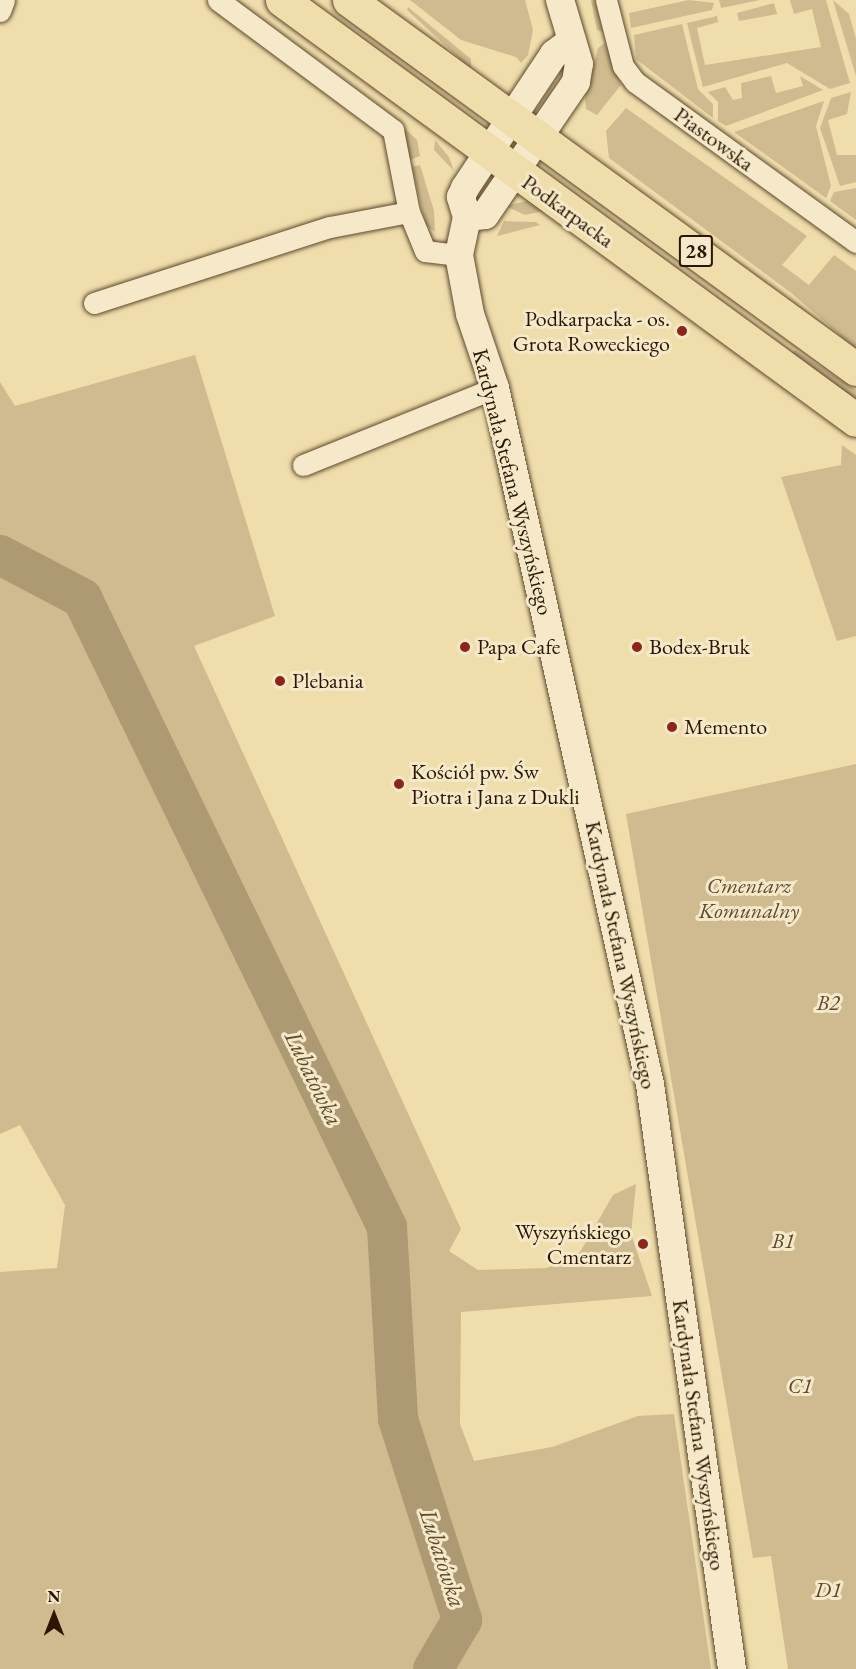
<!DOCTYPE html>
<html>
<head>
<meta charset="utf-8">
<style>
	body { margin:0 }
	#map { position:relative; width:856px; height:1669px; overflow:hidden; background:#f0ddac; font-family:"EB Garamond",serif }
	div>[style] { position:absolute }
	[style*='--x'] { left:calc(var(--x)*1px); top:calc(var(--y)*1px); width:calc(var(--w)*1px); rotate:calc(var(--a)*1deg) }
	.green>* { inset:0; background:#cfbb8f }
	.river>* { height:40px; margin:-20px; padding:0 20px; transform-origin:20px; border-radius:20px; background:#ad9972 }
	.roads { filter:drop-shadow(0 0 2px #5d482b) drop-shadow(0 0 2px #5d482b) }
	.street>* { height:21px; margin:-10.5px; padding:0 10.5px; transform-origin:10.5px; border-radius:10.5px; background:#f5e9c9 }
	.secondary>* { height:28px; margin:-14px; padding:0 14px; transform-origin:14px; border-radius:14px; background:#f5e9c9 }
	.primary>* { height:33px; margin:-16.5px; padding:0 16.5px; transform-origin:16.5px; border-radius:16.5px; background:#f0ddac }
	.dots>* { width:16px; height:16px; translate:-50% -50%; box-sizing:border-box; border:3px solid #f5e9c9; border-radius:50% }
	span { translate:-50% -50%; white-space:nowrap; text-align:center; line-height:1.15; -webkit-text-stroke:6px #f5e9c9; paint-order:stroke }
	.shield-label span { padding:2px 4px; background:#f5e9c9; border:2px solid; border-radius:4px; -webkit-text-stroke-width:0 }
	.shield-label { font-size:21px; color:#2c1600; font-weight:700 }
	.street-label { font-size:22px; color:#2c1600 }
	.poi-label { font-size:22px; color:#2c1600 }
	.right { translate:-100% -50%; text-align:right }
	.left { translate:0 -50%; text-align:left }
	.park-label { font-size:22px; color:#5d482b; font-style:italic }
	.water-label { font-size:24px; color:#604a2e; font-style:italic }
	.north { position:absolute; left:24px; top:1585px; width:60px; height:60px; -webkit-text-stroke:4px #f5e9c9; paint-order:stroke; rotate:0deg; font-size:16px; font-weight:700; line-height:24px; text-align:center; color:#2c1600 }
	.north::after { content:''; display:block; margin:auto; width:21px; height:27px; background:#2c1600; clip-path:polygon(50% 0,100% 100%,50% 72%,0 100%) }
</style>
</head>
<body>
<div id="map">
	<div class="green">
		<i style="clip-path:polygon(410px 0,525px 0,533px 30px,528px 55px,521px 63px,516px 57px,461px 40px)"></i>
		<i style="clip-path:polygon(591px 0,595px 0,603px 32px,597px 30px)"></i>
		<i style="clip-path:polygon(689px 0,714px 3px,712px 10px,631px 28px,629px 13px)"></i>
		<i style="clip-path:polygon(719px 0,760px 0,721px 8px)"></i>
		<i style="clip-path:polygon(790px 0,826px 0,850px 83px,830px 89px,787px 63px,703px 87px,687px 23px,717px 16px,718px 22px,697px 28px,705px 65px,821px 47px,812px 9px,794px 14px)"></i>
		<i style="clip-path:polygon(833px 0,849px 14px,856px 39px,856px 76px)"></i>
		<i style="clip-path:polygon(774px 3px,777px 14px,739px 21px,737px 13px)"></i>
		<i style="clip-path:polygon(408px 7px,471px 59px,471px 69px,407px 10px)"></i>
		<i style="clip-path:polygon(682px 24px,698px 89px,713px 104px,713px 118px,636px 59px,634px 35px)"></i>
		<i style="clip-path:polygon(605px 43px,621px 85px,597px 115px,586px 109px,585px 99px,598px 48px)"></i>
		<i style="clip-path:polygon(771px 76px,776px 93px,803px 86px,800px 76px,823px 90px,726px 126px,718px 121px,718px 102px,708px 92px,725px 87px,733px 100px,742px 98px,741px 83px)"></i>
		<i style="clip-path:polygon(851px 92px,847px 114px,828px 120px,837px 155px,856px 155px,856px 182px,840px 186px,820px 128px,831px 98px)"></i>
		<i style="clip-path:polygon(824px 101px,816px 126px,831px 186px,826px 198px,734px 132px)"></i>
		<i style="clip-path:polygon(626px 108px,807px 236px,782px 265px,809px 285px,834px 255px,856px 271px,856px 349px,790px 292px,609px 158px,606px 131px)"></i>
		<i style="clip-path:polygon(398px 122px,417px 140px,420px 156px,410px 160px)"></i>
		<i style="clip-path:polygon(435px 140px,449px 157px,454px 171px,434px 150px)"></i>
		<i style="clip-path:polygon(420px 165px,434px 211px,435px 232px,426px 225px,412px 167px)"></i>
		<i style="clip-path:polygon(856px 188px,856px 220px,830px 201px,834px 192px)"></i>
		<i style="clip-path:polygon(527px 201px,547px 210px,525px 215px,505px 206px)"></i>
		<i style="clip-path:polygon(504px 221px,536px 222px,540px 225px,497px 236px)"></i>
		<i style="clip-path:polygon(795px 350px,856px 390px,856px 402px,791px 355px)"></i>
		<i style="clip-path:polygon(195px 355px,275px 616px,194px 646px,461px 1229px,449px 1251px,478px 1270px,547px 1268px,580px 1252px,613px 1195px,636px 1184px,631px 1234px,652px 1296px,461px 1312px,460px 1424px,474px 1461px,552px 1447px,638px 1416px,674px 1414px,711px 1669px,0 1669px,0 1272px,57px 1268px,65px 1205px,20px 1125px,0 1134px,0 382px,15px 406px)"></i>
		<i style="clip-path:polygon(842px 445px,856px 455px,856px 636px,837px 641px,781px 477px,841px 465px)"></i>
		<i style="clip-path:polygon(856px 764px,856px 1669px,788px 1669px,771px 1556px,753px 1558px,626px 814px)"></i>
	</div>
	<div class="river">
		<i style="--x:0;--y:555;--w:93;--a:27.7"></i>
		<i style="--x:82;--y:598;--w:699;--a:64.13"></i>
		<i style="--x:387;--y:1227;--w:192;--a:86.7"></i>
		<i style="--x:398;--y:1419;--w:211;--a:72.3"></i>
		<i style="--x:462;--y:1620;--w:57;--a:120.6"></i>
	</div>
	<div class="roads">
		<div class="street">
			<i style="--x:218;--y:0;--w:218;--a:36.6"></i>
			<i style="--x:393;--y:130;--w:84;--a:79"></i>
			<i style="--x:409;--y:212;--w:42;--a:67.7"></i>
			<i style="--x:425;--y:251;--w:34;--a:7"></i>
			<i style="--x:606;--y:0;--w:68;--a:75.6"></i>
			<i style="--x:623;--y:66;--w:20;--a:53"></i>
			<i style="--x:635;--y:82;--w:273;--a:35.9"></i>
			<i style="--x:0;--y:11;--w:12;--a:-70"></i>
			<i style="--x:94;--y:303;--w:248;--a:-17.9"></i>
			<i style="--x:330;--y:227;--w:80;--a:-10.8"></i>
			<i style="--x:303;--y:465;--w:207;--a:-21.9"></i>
		</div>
		<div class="secondary">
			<i style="--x:467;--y:217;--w:39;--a:102"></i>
			<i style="--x:459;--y:255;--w:60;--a:79.4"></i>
			<i style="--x:470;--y:314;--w:78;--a:71.3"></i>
			<i style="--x:495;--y:388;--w:713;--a:77.45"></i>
			<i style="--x:650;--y:1084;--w:591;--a:82.02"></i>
			<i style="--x:467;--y:217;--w:18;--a:-6"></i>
			<i style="--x:485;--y:215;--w:161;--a:-55.6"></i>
			<i style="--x:576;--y:82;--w:18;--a:-81"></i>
			<i style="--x:579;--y:64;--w:67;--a:-106.5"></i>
			<i style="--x:467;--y:217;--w:21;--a:-107"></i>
			<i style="--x:461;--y:197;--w:10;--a:-66"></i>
			<i style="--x:465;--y:188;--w:161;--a:-56.4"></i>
			<i style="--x:554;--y:54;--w:21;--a:-37"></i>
		</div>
		<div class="primary">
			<i style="--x:282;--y:0;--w:711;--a:36.19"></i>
			<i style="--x:349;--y:0;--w:627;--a:36.05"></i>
		</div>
	</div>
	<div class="dots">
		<i style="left:682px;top:331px;background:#8f2418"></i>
		<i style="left:465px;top:647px;background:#8f2418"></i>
		<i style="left:637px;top:647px;background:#8f2418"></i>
		<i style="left:280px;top:681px;background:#8f2418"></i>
		<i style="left:672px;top:727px;background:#8f2418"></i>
		<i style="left:399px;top:784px;background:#8f2418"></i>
		<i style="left:643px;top:1244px;background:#8f2418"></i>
	</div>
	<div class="shield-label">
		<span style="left:696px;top:251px">28</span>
	</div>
	<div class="street-label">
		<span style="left:714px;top:139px;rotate:36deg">Piastowska</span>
		<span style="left:568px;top:211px;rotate:36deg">Podkarpacka</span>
		<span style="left:513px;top:482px;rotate:76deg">Kardynała Stefana Wyszyńskiego</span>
		<span style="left:621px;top:955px;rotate:78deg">Kardynała Stefana Wyszyńskiego</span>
		<span style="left:699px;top:1435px;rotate:82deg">Kardynała Stefana Wyszyńskiego</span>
	</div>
	<div class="poi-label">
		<span class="right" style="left:670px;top:331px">Podkarpacka - os.<br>Grota Roweckiego</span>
		<span class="left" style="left:477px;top:647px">Papa Cafe</span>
		<span class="left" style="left:649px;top:647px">Bodex-Bruk</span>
		<span class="left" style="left:292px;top:681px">Plebania</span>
		<span class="left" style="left:684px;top:727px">Memento</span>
		<span class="left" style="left:411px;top:784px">Kościół pw. Św<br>Piotra i Jana z Dukli</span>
		<span class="right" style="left:631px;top:1244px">Wyszyńskiego<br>Cmentarz</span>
	</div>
	<div class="park-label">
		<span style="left:749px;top:898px">Cmentarz<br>Komunalny</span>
		<span style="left:828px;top:1003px">B2</span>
		<span style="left:783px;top:1241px">B1</span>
		<span style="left:800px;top:1386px">C1</span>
		<span style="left:828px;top:1590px">D1</span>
	</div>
	<div class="water-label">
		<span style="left:314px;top:1078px;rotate:64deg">Lubatówka</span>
		<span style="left:443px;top:1558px;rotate:72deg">Lubatówka</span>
	</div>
	<div class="north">N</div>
</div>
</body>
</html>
